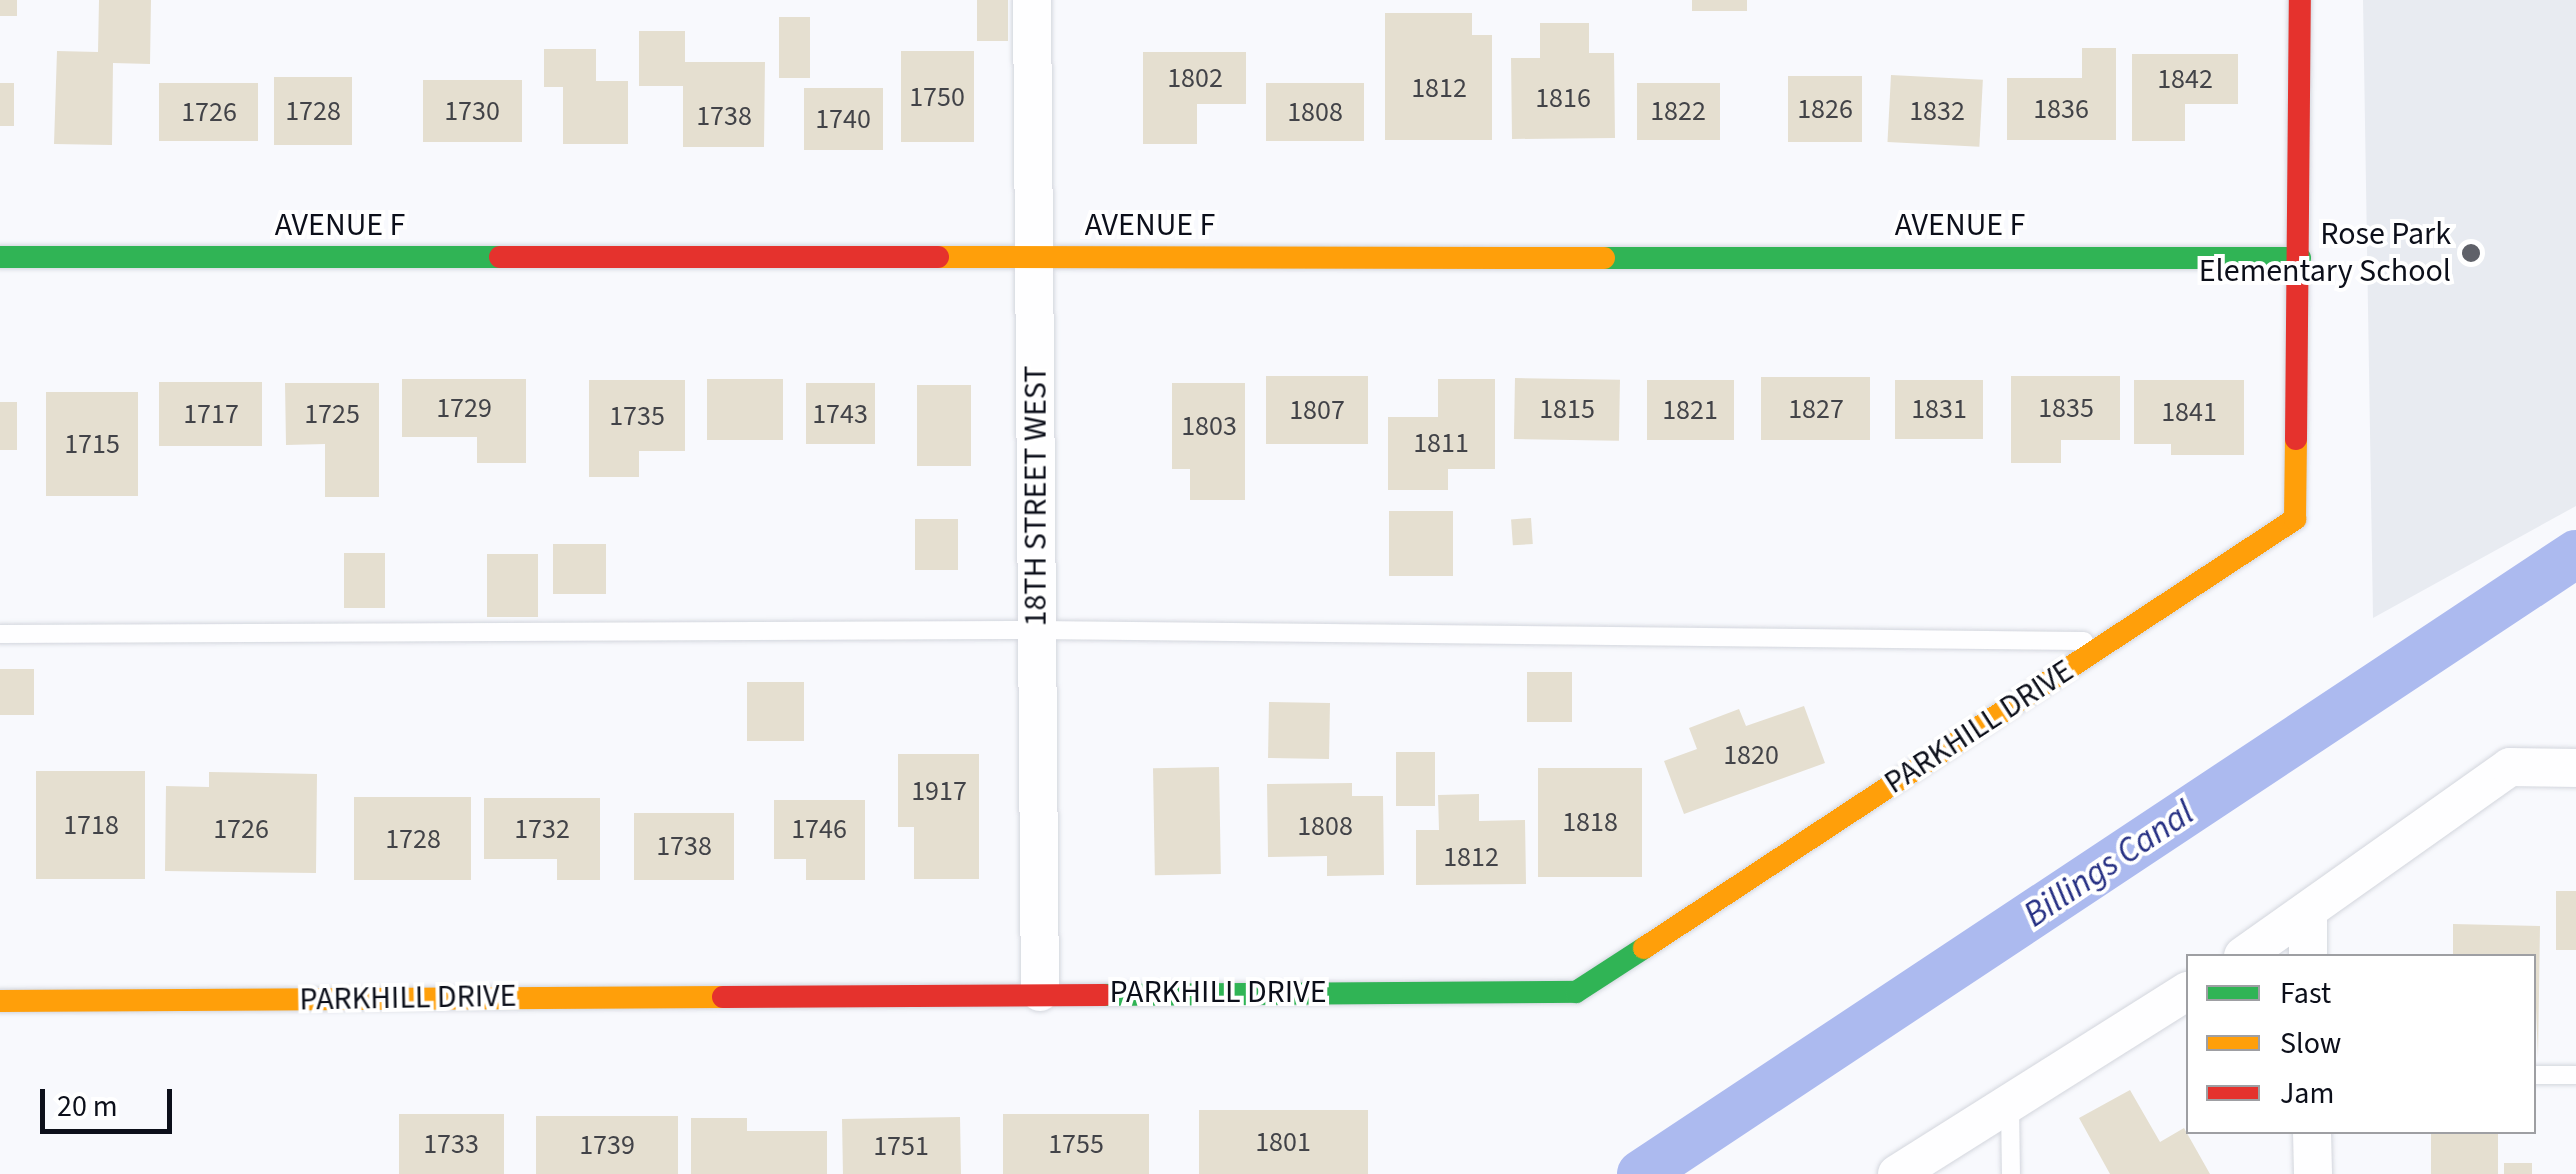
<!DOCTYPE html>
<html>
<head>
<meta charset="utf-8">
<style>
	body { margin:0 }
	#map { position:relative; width:2576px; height:1174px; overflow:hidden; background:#f8f9fd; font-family:"Source Sans 3",sans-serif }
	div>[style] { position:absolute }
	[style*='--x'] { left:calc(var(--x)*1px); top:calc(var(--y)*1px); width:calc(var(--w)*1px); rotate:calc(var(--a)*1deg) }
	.built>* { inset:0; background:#e8ebf1 }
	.canal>* { height:48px; margin:-24px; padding:0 24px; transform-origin:24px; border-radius:24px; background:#acbaef }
	.building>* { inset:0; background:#e5dfd0; transform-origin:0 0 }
	.roads { filter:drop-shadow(0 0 2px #d3d6dd) drop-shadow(0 0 2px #d3d6dd) }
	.lane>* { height:18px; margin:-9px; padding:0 9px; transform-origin:9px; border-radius:9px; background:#fefeff }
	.street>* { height:38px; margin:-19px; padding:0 19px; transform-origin:19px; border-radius:19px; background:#fefeff }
	.fast>* { height:22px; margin:-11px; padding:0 11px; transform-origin:11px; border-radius:11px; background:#30b455 }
	.slow>* { height:22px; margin:-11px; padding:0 11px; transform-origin:11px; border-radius:11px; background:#ff9f0a }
	.jam>* { height:22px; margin:-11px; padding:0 11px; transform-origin:11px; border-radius:11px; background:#e5322d }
	.dots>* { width:28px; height:28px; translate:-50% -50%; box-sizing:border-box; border:5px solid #fff; border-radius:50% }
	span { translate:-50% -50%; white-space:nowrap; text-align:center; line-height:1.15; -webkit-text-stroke:8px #fff; paint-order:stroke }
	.number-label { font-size:28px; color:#424348 }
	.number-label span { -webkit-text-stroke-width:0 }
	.street-label { font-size:32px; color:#0c0f1a }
	.poi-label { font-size:32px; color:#0c0f1a }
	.right { translate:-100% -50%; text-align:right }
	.water-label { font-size:35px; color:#252f83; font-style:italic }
	.legend { position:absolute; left:2186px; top:954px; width:350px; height:180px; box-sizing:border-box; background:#fff; border:2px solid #9e9fa3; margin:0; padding:12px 18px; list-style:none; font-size:30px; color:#0c0f1a }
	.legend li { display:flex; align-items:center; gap:20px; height:50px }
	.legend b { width:50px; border:2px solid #9e9fa3 }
	.scale { position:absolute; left:40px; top:1089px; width:132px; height:45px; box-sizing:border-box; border:5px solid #0c0f1a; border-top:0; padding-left:12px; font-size:30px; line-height:35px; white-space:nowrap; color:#0c0f1a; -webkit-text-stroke:8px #fff; paint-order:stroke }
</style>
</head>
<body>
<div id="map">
	<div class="built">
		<i style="clip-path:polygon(2363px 0,2576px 0,2576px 506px,2373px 618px)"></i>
	</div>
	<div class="canal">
		<i style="--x:1641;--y:1174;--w:1122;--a:-33.55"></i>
	</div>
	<div class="building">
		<i style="left:0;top:0;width:17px;height:16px"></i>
		<i style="clip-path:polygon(99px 0,151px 0,150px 64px,113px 63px,112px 145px,54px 144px,57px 51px,98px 52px)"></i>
		<i style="left:977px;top:0;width:31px;height:41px"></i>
		<i style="left:1692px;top:0;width:55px;height:11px"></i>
		<i style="clip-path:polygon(1385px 13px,1472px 13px,1472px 35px,1492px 35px,1492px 140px,1385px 140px)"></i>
		<i style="left:779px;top:17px;width:31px;height:61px"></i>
		<i style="clip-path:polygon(1540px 23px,1589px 23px,1589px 53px,1614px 53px,1615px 138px,1512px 139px,1511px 58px,1540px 58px)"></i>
		<i style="clip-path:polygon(639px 31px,685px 31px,685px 62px,765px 62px,764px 147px,683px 147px,683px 86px,639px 86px)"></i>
		<i style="clip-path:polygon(2082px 48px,2116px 48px,2116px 140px,2007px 140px,2007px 78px,2082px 78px)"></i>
		<i style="clip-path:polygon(544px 49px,596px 49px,596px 81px,628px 81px,628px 144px,563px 144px,563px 87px,544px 87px)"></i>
		<i style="left:901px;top:51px;width:73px;height:91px"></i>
		<i style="clip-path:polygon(1143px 52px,1246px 52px,1246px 104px,1197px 104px,1197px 144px,1143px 144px)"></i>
		<i style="clip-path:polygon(2132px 54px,2238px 54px,2238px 104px,2185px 104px,2185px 141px,2132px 141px)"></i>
		<i style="left:1891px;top:75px;width:92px;height:67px;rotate:3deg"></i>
		<i style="left:1788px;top:76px;width:74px;height:66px"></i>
		<i style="left:274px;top:77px;width:78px;height:68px"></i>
		<i style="left:423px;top:80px;width:99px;height:62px"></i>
		<i style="left:0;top:83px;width:14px;height:43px"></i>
		<i style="left:159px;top:83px;width:99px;height:58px"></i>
		<i style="left:1266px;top:83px;width:98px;height:58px"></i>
		<i style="left:1637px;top:83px;width:83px;height:57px"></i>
		<i style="left:804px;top:88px;width:79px;height:62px"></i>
		<i style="left:1266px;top:376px;width:102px;height:68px"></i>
		<i style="clip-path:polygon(2011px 376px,2120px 376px,2120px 440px,2061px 440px,2061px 463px,2011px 463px)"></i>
		<i style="left:1761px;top:377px;width:109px;height:63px"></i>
		<i style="left:1515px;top:378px;width:105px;height:61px;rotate:1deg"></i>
		<i style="clip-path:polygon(402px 379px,526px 379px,526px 463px,477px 463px,477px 437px,402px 437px)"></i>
		<i style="left:707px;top:379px;width:76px;height:61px"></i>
		<i style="clip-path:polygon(1438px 379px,1495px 379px,1495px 469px,1448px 469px,1448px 490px,1388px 490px,1388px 417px,1438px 417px)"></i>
		<i style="clip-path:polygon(589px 380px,685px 380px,685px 451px,639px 451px,639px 477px,589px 477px)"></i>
		<i style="left:1647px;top:380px;width:87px;height:60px"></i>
		<i style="left:1895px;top:380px;width:88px;height:59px"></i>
		<i style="clip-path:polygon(2134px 380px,2244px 380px,2244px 455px,2171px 455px,2171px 444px,2134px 444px)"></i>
		<i style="left:159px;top:382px;width:103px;height:64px"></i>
		<i style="clip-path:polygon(285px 383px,379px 383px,379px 497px,325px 497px,325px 444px,286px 445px)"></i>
		<i style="left:806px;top:383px;width:69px;height:61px"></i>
		<i style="clip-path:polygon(1172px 383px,1245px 383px,1245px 500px,1190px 500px,1190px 469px,1172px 469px)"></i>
		<i style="left:917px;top:385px;width:54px;height:81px"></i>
		<i style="left:46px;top:392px;width:92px;height:104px"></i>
		<i style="left:0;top:402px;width:17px;height:48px"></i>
		<i style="left:1389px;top:511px;width:64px;height:65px"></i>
		<i style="left:1531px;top:518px;width:26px;height:20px;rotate:86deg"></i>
		<i style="left:915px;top:519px;width:43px;height:51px"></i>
		<i style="left:553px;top:544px;width:53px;height:50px"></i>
		<i style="left:344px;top:553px;width:41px;height:55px"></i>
		<i style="left:538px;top:554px;width:63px;height:51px;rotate:90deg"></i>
		<i style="left:0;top:669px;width:34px;height:46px"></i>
		<i style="left:1527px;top:672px;width:45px;height:50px"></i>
		<i style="left:747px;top:682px;width:57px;height:59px"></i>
		<i style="left:1269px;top:702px;width:61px;height:56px;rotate:1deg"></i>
		<i style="clip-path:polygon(1804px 706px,1825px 763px,1684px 814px,1664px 761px,1697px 749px,1689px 728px,1739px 709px,1746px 726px)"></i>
		<i style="left:1396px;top:752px;width:39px;height:54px"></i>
		<i style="clip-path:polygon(898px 754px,979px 754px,979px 879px,914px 879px,914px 827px,898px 827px)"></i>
		<i style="left:1219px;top:767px;width:107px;height:66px;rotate:89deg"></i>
		<i style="left:1538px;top:768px;width:104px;height:109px"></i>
		<i style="left:36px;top:771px;width:109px;height:108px"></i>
		<i style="clip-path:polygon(209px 772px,317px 774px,316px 873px,165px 871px,166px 786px,209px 787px)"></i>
		<i style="clip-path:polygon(1352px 783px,1352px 796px,1383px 796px,1384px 875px,1327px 876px,1327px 856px,1268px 857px,1267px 784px)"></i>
		<i style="clip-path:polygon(1479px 794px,1479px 821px,1525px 820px,1526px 884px,1416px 885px,1416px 830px,1439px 830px,1438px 795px)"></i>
		<i style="left:354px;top:797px;width:117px;height:83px"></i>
		<i style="clip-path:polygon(484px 798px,600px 798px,600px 880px,557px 880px,557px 859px,484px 859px)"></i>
		<i style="clip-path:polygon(774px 800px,865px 800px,865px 880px,806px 880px,806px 859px,774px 859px)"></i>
		<i style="left:634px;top:813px;width:100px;height:67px"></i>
		<i style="left:2556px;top:891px;width:20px;height:59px"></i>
		<i style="clip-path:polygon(2453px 924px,2540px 926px,2538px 1059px,2534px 956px,2453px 956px)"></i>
		<i style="clip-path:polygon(2130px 1090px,2160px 1142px,2184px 1128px,2210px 1174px,2110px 1174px,2079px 1118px)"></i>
		<i style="left:1199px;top:1110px;width:169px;height:64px"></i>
		<i style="left:399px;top:1114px;width:105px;height:60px"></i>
		<i style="left:1003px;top:1114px;width:146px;height:60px"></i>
		<i style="left:536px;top:1116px;width:142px;height:58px"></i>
		<i style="left:960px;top:1117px;width:57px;height:118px;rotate:89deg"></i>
		<i style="clip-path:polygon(691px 1118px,747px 1118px,747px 1131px,827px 1131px,827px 1174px,691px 1174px)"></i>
		<i style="left:2431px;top:1132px;width:67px;height:42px"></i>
		<i style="left:2532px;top:1163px;width:11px;height:28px;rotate:90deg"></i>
	</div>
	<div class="roads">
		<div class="lane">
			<i style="--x:0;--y:634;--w:1036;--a:-0.22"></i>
			<i style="--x:1036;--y:630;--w:1048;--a:0.6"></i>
			<i style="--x:2534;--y:1075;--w:42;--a:0"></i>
			<i style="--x:2010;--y:1105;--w:69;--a:89.2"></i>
		</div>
		<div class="street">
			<i style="--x:1032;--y:0;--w:992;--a:89.54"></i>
			<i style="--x:2308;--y:916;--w:40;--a:90"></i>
			<i style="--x:2243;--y:956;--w:327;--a:-35.3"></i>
			<i style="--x:2510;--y:767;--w:66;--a:0.9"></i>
			<i style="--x:2312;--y:1132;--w:42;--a:88.6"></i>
			<i style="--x:1897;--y:1174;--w:344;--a:-32.2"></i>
		</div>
		<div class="fast">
			<i style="--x:0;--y:257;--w:500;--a:0"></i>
			<i style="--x:1604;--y:258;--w:696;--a:0"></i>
			<i style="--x:1104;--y:995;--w:472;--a:-0.4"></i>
			<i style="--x:1576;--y:992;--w:81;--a:-32.9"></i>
		</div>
		<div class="slow">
			<i style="--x:938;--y:257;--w:666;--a:0.09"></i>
			<i style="--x:1644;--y:948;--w:780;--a:-33.38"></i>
			<i style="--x:2295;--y:519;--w:80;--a:-89.3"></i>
			<i style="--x:0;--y:1001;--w:723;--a:-0.32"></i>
		</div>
		<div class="jam">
			<i style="--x:500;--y:257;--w:438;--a:0"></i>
			<i style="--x:2296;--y:439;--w:439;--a:-89.5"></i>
			<i style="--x:723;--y:997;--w:381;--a:-0.3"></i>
		</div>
	</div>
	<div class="dots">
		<i style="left:2471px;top:253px;background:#5f6169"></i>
	</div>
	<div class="number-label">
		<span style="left:1195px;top:78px">1802</span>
		<span style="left:2185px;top:79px">1842</span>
		<span style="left:1439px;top:88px">1812</span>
		<span style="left:937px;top:97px">1750</span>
		<span style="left:1563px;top:98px">1816</span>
		<span style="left:1825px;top:109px">1826</span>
		<span style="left:2061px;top:109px">1836</span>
		<span style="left:313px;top:111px">1728</span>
		<span style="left:472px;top:111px">1730</span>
		<span style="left:1678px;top:111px">1822</span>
		<span style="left:1937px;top:111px">1832</span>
		<span style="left:209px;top:112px">1726</span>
		<span style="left:1315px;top:112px">1808</span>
		<span style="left:724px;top:116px">1738</span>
		<span style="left:843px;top:119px">1740</span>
		<span style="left:464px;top:408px">1729</span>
		<span style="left:2066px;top:408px">1835</span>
		<span style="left:1567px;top:409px">1815</span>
		<span style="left:1816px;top:409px">1827</span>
		<span style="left:1939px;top:409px">1831</span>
		<span style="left:1317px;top:410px">1807</span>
		<span style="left:1690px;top:410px">1821</span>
		<span style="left:2189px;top:412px">1841</span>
		<span style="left:211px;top:414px">1717</span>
		<span style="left:332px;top:414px">1725</span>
		<span style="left:840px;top:414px">1743</span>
		<span style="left:637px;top:416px">1735</span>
		<span style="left:1209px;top:426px">1803</span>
		<span style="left:1441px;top:443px">1811</span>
		<span style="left:92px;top:444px">1715</span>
		<span style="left:1751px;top:755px">1820</span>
		<span style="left:939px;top:791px">1917</span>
		<span style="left:1590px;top:822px">1818</span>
		<span style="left:91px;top:825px">1718</span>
		<span style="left:1325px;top:826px">1808</span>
		<span style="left:241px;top:829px">1726</span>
		<span style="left:542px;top:829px">1732</span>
		<span style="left:819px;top:829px">1746</span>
		<span style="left:413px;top:839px">1728</span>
		<span style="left:684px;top:846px">1738</span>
		<span style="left:1471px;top:857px">1812</span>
		<span style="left:1283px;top:1142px">1801</span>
		<span style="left:451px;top:1144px">1733</span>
		<span style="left:1076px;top:1144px">1755</span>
		<span style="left:607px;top:1145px">1739</span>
		<span style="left:901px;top:1146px">1751</span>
	</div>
	<div class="street-label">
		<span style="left:340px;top:225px">AVENUE F</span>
		<span style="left:1150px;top:225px">AVENUE F</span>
		<span style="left:1960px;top:225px">AVENUE F</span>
		<span style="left:1036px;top:496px;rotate:-90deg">18TH STREET WEST</span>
		<span style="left:1979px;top:727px;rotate:-33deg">PARKHILL DRIVE</span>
		<span style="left:1218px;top:992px">PARKHILL DRIVE</span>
		<span style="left:408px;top:998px;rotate:-1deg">PARKHILL DRIVE</span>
	</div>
	<div class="poi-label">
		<span class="right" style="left:2451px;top:253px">Rose Park<br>Elementary School</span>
	</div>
	<div class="water-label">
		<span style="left:2109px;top:864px;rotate:-34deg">Billings Canal</span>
	</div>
	<ul class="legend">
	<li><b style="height:12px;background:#30b455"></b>Fast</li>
	<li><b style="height:12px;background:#ff9f0a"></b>Slow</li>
	<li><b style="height:12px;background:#e5322d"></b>Jam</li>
	</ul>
	<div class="scale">20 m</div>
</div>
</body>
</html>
